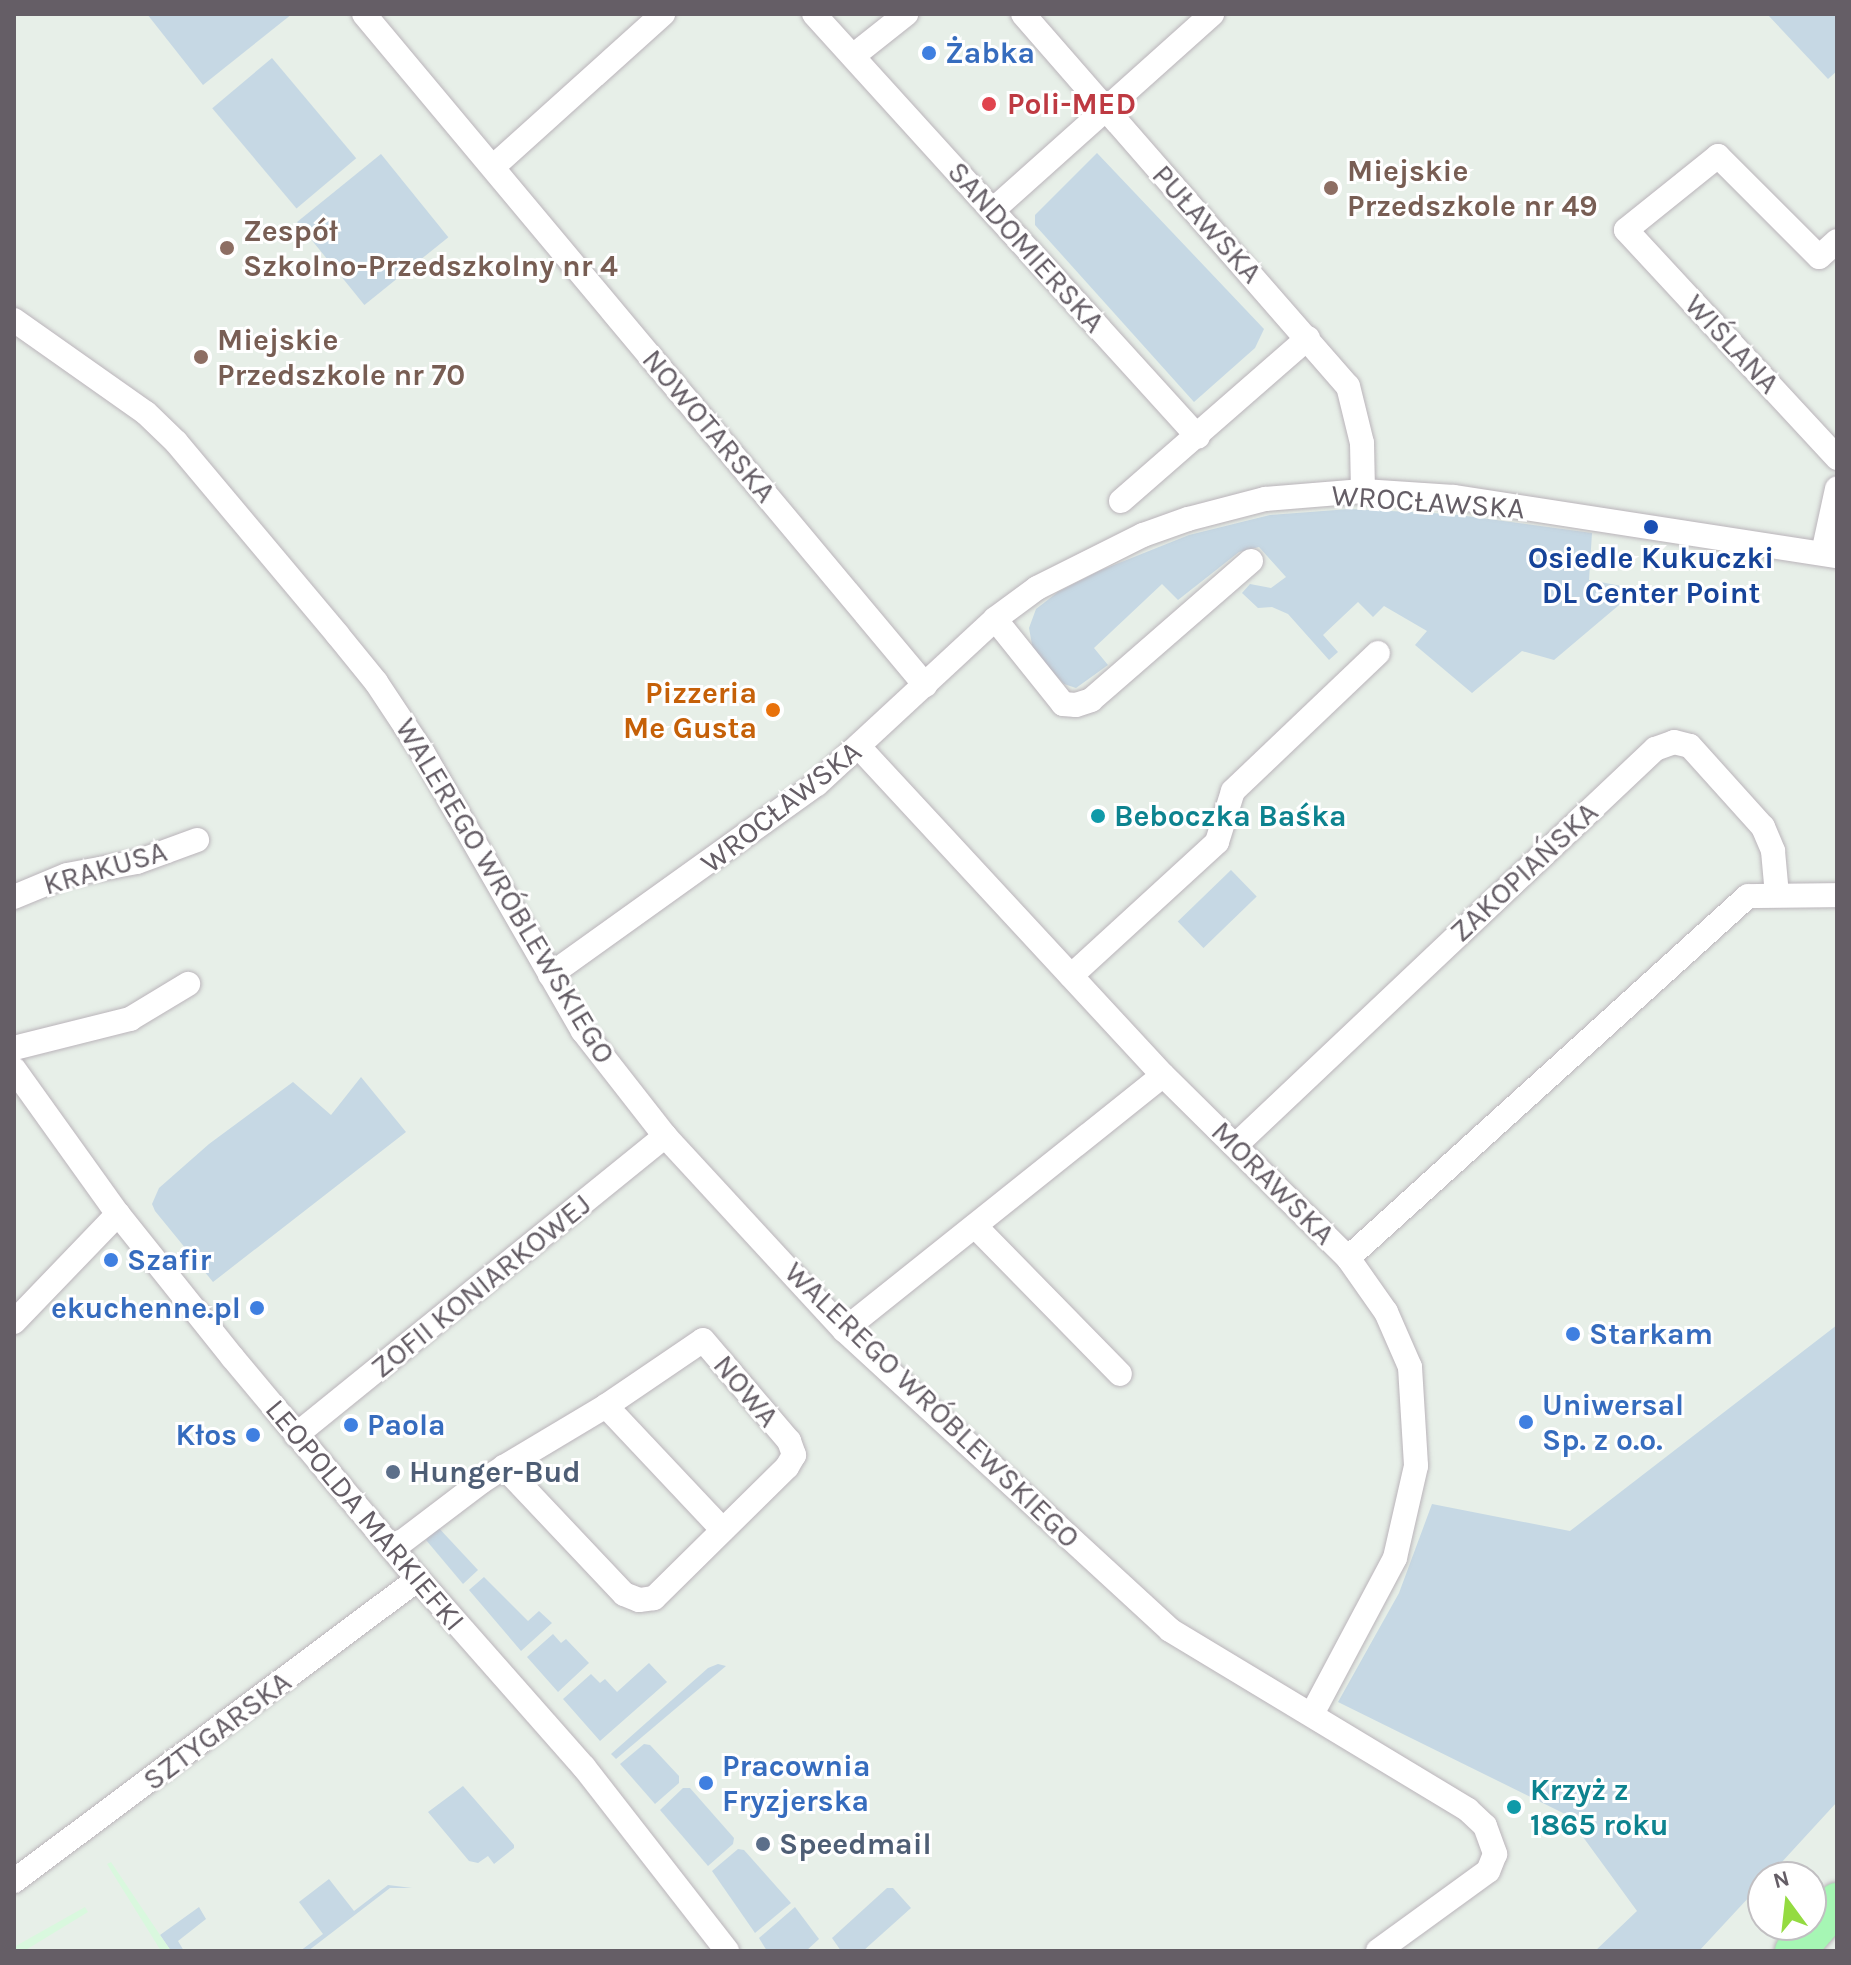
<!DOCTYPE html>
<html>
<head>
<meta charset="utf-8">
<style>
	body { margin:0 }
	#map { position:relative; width:1851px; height:1965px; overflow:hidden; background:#e7efe8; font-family:Karla,sans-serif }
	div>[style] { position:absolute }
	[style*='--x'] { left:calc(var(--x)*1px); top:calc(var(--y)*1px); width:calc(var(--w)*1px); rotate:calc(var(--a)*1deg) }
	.green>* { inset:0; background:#c6d8e4; transform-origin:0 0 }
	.sand>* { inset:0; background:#d9f8de }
	.roads { filter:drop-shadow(0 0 2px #bab4ba) drop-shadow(0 0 2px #bab4ba) }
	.minor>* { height:24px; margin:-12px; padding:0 12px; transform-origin:12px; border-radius:12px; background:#fff }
	.trunk>* { height:40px; margin:-20px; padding:0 20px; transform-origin:20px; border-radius:20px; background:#a6f6b4 }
	.dots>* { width:22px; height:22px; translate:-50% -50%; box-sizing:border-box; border:4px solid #fff; border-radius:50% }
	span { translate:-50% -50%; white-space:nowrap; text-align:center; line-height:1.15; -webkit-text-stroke:6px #fff; paint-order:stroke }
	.shop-label { font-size:30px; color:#366cbe; font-weight:700 }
	.left { translate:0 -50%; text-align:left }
	.right { translate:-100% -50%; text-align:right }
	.health-label { font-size:30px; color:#be3a42; font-weight:700 }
	.education-label { font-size:30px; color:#785e54; font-weight:700 }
	.street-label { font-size:30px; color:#655e66 }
	.transit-label { font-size:30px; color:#164399; font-weight:700 }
	.food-label { font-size:30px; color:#c56008; font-weight:700 }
	.culture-label { font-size:30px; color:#0d838f; font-weight:700 }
	.service-label { font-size:30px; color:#4e5e75; font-weight:700 }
	.frame { position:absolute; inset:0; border:16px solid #655e66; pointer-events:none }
	.north { position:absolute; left:1747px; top:1861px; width:80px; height:80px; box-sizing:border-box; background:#fff; border:2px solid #c1bfc2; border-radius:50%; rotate:345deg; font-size:22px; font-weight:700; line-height:32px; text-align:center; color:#655e66 }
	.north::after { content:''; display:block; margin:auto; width:28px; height:36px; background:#94db41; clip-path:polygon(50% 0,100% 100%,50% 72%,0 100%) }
</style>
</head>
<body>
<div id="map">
	<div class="green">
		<i style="clip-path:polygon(147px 14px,292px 14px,203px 85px)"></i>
		<i style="clip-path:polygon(1767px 14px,1837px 14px,1837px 71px,1828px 79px)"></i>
		<i style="left:272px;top:58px;width:131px;height:78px;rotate:50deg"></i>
		<i style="clip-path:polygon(1097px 153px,1264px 329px,1255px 348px,1194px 402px,1035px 225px,1035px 215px)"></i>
		<i style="left:381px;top:154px;width:107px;height:108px;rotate:51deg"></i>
		<i style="clip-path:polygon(1350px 509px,1451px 514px,1592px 533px,1589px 580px,1638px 589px,1554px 660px,1522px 651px,1472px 693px,1415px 645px,1427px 631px,1384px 606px,1373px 617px,1358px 602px,1323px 635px,1338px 652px,1329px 660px,1288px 614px,1272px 607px,1258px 608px,1242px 593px,1250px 584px,1271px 588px,1286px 577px,1259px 547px,1239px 552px,1178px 600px,1162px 584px,1094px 648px,1108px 665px,1076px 688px,1064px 684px,1033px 650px,1029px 628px,1036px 609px,1058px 592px,1099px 571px,1189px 535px,1270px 515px)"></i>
		<i style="left:1231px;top:870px;width:37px;height:74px;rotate:46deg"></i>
		<i style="clip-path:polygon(361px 1077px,406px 1132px,213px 1282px,155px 1211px,152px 1204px,159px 1188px,209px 1144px,293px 1082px,331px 1115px)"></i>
		<i style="clip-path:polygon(1837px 1325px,1837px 1802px,1768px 1877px,1763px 1877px,1763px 1882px,1699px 1951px,1595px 1951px,1637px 1911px,1567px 1815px,1338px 1702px,1399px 1593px,1432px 1504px,1570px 1531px)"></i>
		<i style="clip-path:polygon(436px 1525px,478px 1570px,463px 1584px,426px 1540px)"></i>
		<i style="clip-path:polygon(484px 1577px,528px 1621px,539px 1611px,552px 1623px,521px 1651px,469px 1590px)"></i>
		<i style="clip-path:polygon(553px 1634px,561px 1643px,566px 1639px,589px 1663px,558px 1692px,527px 1657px)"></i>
		<i style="clip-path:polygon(649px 1663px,667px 1682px,600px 1741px,563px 1699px,591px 1674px,600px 1683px,605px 1679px,617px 1692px)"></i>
		<i style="clip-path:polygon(718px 1664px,726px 1666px,616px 1759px,611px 1754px,708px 1668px)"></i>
		<i style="clip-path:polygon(644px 1744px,650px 1745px,679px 1776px,679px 1783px,655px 1804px,620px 1764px)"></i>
		<i style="clip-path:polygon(463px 1786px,514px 1845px,514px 1848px,494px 1864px,488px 1856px,478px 1863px,469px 1861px,428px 1812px)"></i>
		<i style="clip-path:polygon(683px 1788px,690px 1788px,734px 1838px,733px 1844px,708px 1866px,660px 1810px)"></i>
		<i style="clip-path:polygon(738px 1849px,744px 1850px,791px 1903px,755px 1933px,712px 1871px)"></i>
		<i style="clip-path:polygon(329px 1879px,354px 1911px,388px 1885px,412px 1888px,390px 1888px,308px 1951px,300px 1951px,323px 1934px,299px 1902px)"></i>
		<i style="clip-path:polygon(887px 1888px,893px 1888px,911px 1908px,863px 1951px,841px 1951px,832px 1938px)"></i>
		<i style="clip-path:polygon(199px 1907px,206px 1919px,178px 1941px,184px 1951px,171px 1951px,160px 1935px)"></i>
		<i style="clip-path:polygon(795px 1907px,819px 1939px,806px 1951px,767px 1951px,759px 1938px)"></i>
	</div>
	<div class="sand">
		<i style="clip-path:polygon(111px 1862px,160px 1935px,171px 1951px,161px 1951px,107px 1864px)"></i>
		<i style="clip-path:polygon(85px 1907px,88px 1912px,24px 1951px,14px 1951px,14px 1947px)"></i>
	</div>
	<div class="roads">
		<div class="minor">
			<i style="--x:364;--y:14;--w:875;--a:50.1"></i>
			<i style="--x:814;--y:14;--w:571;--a:47.77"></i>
			<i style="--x:1023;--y:14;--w:494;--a:48.9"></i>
			<i style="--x:1348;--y:386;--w:59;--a:76.2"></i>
			<i style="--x:1362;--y:443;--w:48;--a:88.8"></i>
			<i style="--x:853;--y:56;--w:68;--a:-38.4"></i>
			<i style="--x:493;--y:167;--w:229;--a:-42"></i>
			<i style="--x:993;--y:210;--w:294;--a:-41.8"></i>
			<i style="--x:1837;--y:241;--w:24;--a:138"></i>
			<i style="--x:1819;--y:257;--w:143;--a:-135"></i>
			<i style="--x:1718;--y:156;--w:118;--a:141.2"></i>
			<i style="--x:1626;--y:230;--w:311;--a:47.2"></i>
			<i style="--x:14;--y:320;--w:161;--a:35.2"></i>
			<i style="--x:146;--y:413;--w:42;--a:44"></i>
			<i style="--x:176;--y:442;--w:251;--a:50"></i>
			<i style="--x:337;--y:634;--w:62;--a:50.9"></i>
			<i style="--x:376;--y:682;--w:85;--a:56.5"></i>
			<i style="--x:423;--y:753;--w:321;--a:60.1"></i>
			<i style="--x:583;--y:1031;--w:133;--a:52"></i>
			<i style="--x:665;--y:1136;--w:264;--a:47.3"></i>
			<i style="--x:844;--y:1330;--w:443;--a:42.6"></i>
			<i style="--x:1170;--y:1630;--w:348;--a:31.1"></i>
			<i style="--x:1468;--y:1810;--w:23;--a:43"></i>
			<i style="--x:1485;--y:1826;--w:30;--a:70"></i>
			<i style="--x:1495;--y:1854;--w:18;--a:112"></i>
			<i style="--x:1488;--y:1871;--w:136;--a:144"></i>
			<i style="--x:1121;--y:501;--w:248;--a:-41.1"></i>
			<i style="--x:1823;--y:553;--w:66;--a:-77.7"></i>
			<i style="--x:995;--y:619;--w:109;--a:51.3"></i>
			<i style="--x:1063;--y:704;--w:13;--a:4"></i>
			<i style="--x:1076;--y:705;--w:16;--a:-18"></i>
			<i style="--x:1091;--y:700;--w:212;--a:-41"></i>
			<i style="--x:859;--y:747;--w:447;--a:47.2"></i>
			<i style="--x:1163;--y:1075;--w:260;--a:44.7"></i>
			<i style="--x:1348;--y:1258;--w:66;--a:54.9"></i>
			<i style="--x:1386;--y:1312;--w:60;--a:66.4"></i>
			<i style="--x:1410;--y:1367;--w:99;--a:86.5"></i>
			<i style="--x:1416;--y:1466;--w:94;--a:102.9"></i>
			<i style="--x:1395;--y:1558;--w:177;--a:118"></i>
			<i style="--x:14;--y:897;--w:57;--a:-22.5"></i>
			<i style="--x:67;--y:875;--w:71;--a:-10.5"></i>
			<i style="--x:137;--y:862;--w:64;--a:-20.1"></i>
			<i style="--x:550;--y:975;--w:328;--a:-35.6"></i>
			<i style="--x:817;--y:784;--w:243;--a:-42.8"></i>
			<i style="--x:995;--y:619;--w:52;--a:-36.4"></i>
			<i style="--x:1037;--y:588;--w:119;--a:-26.6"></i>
			<i style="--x:1143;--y:535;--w:48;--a:-19.6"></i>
			<i style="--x:1188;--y:519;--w:80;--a:-14.6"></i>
			<i style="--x:1265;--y:499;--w:98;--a:-4.7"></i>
			<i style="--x:1363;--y:491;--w:91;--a:3.8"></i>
			<i style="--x:1454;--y:497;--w:388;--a:8.8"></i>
			<i style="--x:1071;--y:976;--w:198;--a:-42.5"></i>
			<i style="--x:1217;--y:842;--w:53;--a:-72.6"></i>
			<i style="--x:1233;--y:791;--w:200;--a:-43.6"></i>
			<i style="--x:14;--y:1048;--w:120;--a:-14"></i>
			<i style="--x:130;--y:1019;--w:68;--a:-31.1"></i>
			<i style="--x:14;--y:1069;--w:178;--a:54.4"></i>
			<i style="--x:118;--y:1214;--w:184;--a:51.4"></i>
			<i style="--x:233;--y:1358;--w:288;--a:50.1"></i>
			<i style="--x:418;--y:1579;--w:251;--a:48.6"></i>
			<i style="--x:584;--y:1767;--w:233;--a:52.1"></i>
			<i style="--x:1236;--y:1145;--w:577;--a:-43.38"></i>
			<i style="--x:1655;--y:749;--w:20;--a:-20"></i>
			<i style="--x:1674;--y:742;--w:16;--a:14"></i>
			<i style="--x:1690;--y:746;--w:109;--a:48"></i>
			<i style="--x:1763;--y:827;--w:26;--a:67"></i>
			<i style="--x:1773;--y:851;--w:44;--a:84.8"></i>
			<i style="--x:975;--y:1226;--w:207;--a:45.6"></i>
			<i style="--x:1348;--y:1258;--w:539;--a:-42.15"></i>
			<i style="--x:1748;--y:896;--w:89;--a:-0.6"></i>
			<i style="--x:14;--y:1322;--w:150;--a:-46.1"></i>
			<i style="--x:844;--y:1330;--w:408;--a:-38.6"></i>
			<i style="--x:606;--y:1406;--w:169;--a:46.7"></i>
			<i style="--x:296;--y:1435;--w:475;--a:-39"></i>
			<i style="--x:394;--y:1548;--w:109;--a:-37.2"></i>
			<i style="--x:481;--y:1482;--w:27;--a:-33"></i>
			<i style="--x:504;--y:1467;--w:119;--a:-30.9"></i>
			<i style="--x:606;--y:1406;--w:117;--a:-34.2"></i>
			<i style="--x:703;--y:1340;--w:133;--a:49.6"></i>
			<i style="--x:789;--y:1441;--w:15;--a:70"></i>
			<i style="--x:794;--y:1455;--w:14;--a:120"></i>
			<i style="--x:787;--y:1467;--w:187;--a:135.4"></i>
			<i style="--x:654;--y:1598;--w:15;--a:172"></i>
			<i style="--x:639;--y:1600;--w:16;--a:-158"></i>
			<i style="--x:624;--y:1594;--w:175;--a:-133.4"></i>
			<i style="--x:14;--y:1881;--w:504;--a:-36.78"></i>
		</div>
		<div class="trunk">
			<i style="--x:1795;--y:1951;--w:64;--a:-48.8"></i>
		</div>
	</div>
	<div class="dots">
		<i style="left:929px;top:53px;background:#3f7fe0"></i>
		<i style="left:989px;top:104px;background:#e0444e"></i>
		<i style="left:1331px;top:188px;background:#8d6e63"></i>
		<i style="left:227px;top:248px;background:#8d6e63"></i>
		<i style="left:201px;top:357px;background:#8d6e63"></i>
		<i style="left:1651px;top:527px;background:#1a4fb4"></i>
		<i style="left:773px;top:710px;background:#e8710a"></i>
		<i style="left:1098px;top:816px;background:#0f9aa8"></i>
		<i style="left:111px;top:1260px;background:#3f7fe0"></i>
		<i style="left:257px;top:1308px;background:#3f7fe0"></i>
		<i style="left:1573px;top:1334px;background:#3f7fe0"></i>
		<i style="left:1526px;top:1422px;background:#3f7fe0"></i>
		<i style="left:351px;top:1425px;background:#3f7fe0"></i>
		<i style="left:253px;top:1435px;background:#3f7fe0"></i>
		<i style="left:393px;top:1472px;background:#5c6f8a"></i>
		<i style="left:706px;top:1783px;background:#3f7fe0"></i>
		<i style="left:1514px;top:1807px;background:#0f9aa8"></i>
		<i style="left:763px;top:1844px;background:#5c6f8a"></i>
	</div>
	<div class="shop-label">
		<span class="left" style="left:945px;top:53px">Żabka</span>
		<span class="left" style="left:127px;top:1260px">Szafir</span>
		<span class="right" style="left:241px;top:1308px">ekuchenne.pl</span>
		<span class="left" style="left:1589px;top:1334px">Starkam</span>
		<span class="left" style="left:1542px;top:1422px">Uniwersal<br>Sp. z o.o.</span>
		<span class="left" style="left:367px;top:1425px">Paola</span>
		<span class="right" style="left:237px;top:1435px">Kłos</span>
		<span class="left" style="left:722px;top:1783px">Pracownia<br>Fryzjerska</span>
	</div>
	<div class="health-label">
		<span class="left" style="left:1007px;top:104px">Poli-MED</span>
	</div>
	<div class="education-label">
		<span class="left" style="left:1347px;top:188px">Miejskie<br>Przedszkole nr 49</span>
		<span class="left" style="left:243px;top:248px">Zespół<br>Szkolno-Przedszkolny nr 4</span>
		<span class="left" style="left:217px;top:357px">Miejskie<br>Przedszkole nr 70</span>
	</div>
	<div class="street-label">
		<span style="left:1207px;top:224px;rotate:48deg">PUŁAWSKA</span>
		<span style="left:1026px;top:247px;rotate:48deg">SANDOMIERSKA</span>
		<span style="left:1732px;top:344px;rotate:47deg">WIŚLANA</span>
		<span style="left:709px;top:426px;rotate:50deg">NOWOTARSKA</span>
		<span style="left:1428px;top:502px;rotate:4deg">WROCŁAWSKA</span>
		<span style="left:781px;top:807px;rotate:-38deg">WROCŁAWSKA</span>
		<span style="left:105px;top:868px;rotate:-16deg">KRAKUSA</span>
		<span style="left:1524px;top:872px;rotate:-43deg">ZAKOPIAŃSKA</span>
		<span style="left:505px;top:891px;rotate:59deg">WALEREGO WRÓBLEWSKIEGO</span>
		<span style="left:1273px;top:1183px;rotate:45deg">MORAWSKA</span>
		<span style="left:481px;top:1286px;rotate:-39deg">ZOFII KONIARKOWEJ</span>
		<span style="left:746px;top:1391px;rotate:50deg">NOWA</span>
		<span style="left:932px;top:1405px;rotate:44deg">WALEREGO WRÓBLEWSKIEGO</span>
		<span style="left:365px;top:1515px;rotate:50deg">LEOPOLDA MARKIEFKI</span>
		<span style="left:217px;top:1731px;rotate:-37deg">SZTYGARSKA</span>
	</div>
	<div class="transit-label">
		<span style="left:1651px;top:575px">Osiedle Kukuczki<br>DL Center Point</span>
	</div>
	<div class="food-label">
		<span class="right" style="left:757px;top:710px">Pizzeria<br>Me Gusta</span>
	</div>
	<div class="culture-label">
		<span class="left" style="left:1114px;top:816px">Beboczka Baśka</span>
		<span class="left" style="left:1530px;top:1807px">Krzyż z<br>1865 roku</span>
	</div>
	<div class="service-label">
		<span class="left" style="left:409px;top:1472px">Hunger-Bud</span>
		<span class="left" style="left:779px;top:1844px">Speedmail</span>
	</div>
	<div class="frame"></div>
	<div class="north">N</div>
</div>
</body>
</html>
